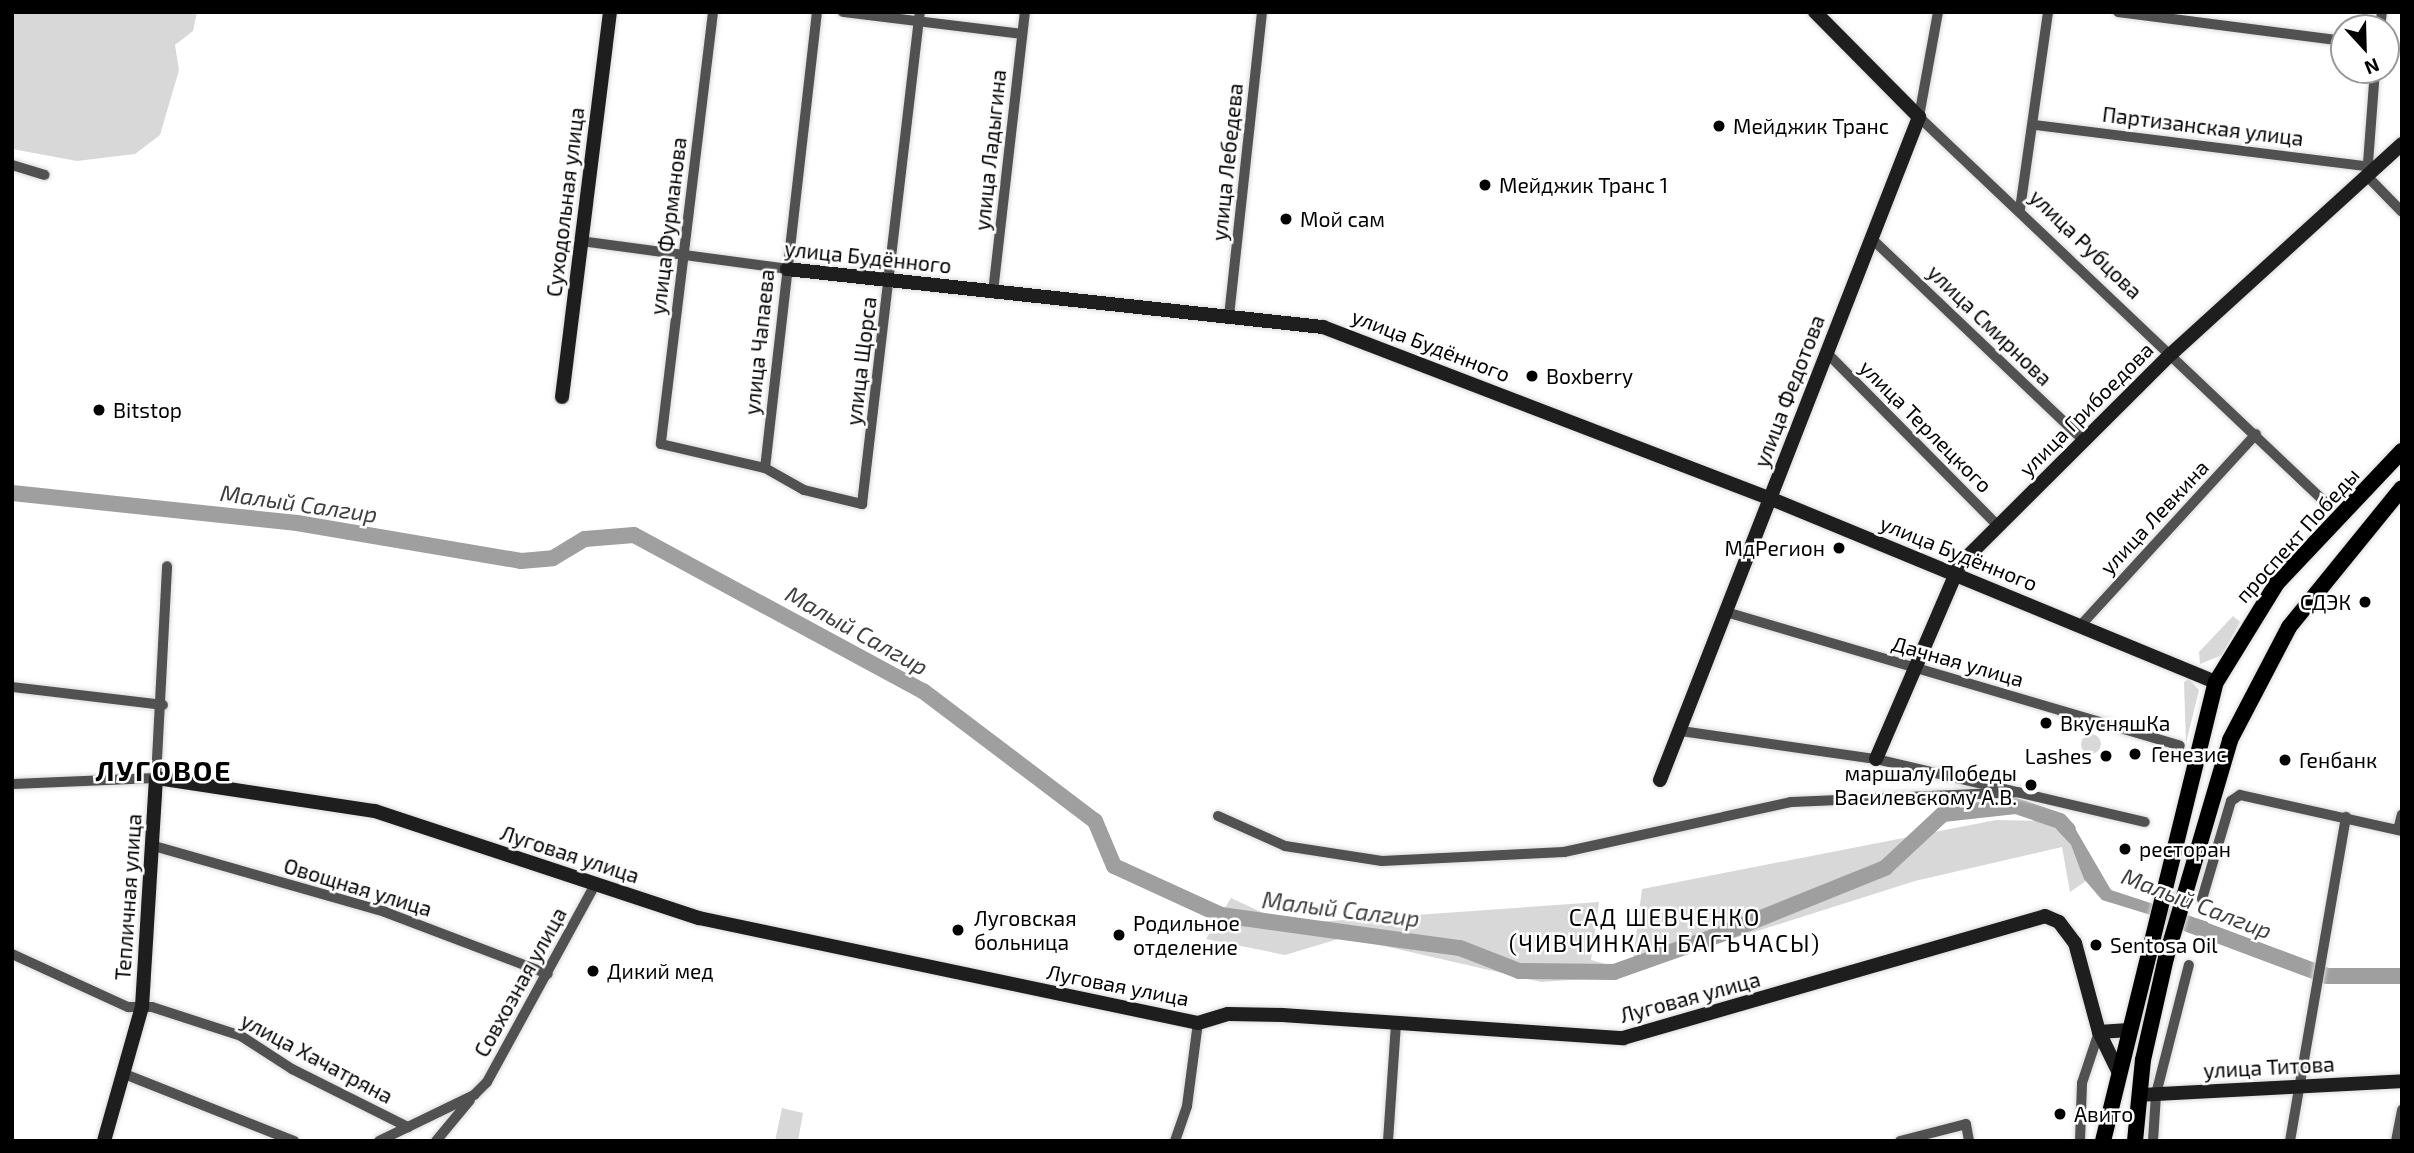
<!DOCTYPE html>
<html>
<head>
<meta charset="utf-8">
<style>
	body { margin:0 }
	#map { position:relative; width:2414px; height:1153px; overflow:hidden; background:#fff; font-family:"Exo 2",sans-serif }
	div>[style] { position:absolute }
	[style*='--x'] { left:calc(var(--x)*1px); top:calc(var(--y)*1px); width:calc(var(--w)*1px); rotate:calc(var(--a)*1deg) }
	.green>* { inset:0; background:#d8d8d8 }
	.round { border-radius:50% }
	.water>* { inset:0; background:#9f9f9f }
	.river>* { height:16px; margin:-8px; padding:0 8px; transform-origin:8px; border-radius:8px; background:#9f9f9f }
	.roads { filter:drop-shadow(0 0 2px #dbdbdb) drop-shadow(0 0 2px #dbdbdb) }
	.street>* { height:10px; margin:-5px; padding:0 5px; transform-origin:5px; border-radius:5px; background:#515151 }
	.secondary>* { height:14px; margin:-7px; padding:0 7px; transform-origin:7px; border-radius:7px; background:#1e1e1e }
	.primary>* { height:16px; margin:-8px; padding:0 8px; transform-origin:8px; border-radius:8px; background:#000 }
	.dots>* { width:19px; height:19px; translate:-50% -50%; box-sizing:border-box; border:4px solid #fff; border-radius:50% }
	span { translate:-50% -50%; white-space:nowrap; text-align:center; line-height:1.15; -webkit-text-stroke:5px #fff; paint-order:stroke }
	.poi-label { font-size:21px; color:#000 }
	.left { translate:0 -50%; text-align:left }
	.right { translate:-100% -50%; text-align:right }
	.street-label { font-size:21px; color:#000 }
	.water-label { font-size:23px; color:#404040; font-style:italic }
	.neighbourhood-label { font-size:23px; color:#000; letter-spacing:2px }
	.district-label { font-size:28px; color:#000; font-weight:700; letter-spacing:2px }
	.frame { position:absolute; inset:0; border:14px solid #000; pointer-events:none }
	.north { position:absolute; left:2330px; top:14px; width:70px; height:70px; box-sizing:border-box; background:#fff; border:2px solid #999; border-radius:50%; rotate:158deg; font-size:19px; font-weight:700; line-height:28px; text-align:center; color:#000 }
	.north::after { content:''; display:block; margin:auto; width:24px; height:32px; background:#000; clip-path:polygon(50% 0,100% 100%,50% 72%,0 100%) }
</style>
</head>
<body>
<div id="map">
	<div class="green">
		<i style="clip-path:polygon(12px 12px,197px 12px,193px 31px,175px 45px,179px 70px,160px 135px,135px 154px,77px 161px,12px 149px)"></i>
		<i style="clip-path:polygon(2233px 616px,2240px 622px,2222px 655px,2200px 664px,2199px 652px)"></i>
		<i style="clip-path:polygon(2189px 679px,2199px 690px,2186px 743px,2184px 682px)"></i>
		<i class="round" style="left:2081px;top:734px;width:20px;height:20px"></i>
		<i style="clip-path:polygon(1996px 820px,2049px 821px,2071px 845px,2086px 881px,2070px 892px,2062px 847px,1915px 881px,1612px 977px,1541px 982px,1345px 937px,1285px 955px,1206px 939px,1231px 898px,1287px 924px,1599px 902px,1591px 960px,1613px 966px,1633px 959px,1642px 889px)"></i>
		<i style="clip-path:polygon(782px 1108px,803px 1113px,798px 1141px,775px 1141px)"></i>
	</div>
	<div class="water">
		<i style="clip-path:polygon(2055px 811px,2076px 830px,2111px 890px,2208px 922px,2206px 932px,2102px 900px,2084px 879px,2071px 845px,2049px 821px)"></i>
	</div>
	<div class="river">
		<i style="--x:12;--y:493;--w:287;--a:6"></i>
		<i style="--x:297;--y:523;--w:227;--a:9.6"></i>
		<i style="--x:521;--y:561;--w:32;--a:-5"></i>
		<i style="--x:553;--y:558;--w:37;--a:-31"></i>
		<i style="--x:585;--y:539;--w:49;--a:-4.7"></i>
		<i style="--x:634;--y:535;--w:328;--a:28.4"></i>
		<i style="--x:923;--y:691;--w:216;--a:37.1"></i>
		<i style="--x:1095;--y:821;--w:49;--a:67.1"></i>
		<i style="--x:1114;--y:866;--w:118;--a:24.6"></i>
		<i style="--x:1221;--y:915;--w:241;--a:7.9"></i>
		<i style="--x:1460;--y:948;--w:63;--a:21.3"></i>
		<i style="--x:1519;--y:971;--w:95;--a:0.6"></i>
		<i style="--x:1614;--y:972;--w:117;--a:-19.5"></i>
		<i style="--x:1724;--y:933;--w:174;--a:-22"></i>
		<i style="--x:1885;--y:868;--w:79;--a:-43"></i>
		<i style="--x:1943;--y:814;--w:73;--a:-6.3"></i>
		<i style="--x:2016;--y:806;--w:46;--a:18.8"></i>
		<i style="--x:2060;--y:821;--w:12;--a:48"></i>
		<i style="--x:2188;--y:924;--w:148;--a:20.5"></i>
		<i style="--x:2327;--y:976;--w:75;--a:0"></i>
	</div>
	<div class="roads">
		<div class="street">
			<i style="--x:713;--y:12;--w:435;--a:96.9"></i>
			<i style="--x:661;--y:444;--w:107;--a:13"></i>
			<i style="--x:765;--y:468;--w:45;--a:29.4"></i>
			<i style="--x:804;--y:490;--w:60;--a:13.6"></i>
			<i style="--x:862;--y:504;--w:495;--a:-83.3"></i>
			<i style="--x:843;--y:12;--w:180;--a:7"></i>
			<i style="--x:1938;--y:12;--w:107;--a:100.3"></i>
			<i style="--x:1919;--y:117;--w:564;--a:43.49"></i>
			<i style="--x:2118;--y:12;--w:228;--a:7.3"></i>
			<i style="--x:2380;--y:28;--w:16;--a:-83"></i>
			<i style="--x:2375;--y:70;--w:106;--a:94.3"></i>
			<i style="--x:2367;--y:176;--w:50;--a:45.8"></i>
			<i style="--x:2035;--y:125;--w:334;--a:7.1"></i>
			<i style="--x:12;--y:165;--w:34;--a:17"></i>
			<i style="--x:2020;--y:209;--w:199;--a:-81.9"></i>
			<i style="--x:1871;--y:238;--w:291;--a:43.6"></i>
			<i style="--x:581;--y:241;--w:208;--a:7.7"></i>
			<i style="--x:993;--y:292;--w:282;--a:-83.5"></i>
			<i style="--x:1229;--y:316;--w:306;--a:-83.8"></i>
			<i style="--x:1827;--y:353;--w:243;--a:45.3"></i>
			<i style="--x:765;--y:468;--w:459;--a:-83.5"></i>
			<i style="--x:1726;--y:612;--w:473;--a:16.4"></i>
			<i style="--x:2081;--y:625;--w:259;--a:-47.5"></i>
			<i style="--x:12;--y:687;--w:152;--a:6.8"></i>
			<i style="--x:1681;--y:731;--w:197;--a:8.2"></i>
			<i style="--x:1876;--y:759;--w:276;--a:13.2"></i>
			<i style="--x:12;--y:784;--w:144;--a:-2.4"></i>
			<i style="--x:156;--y:778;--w:212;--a:-87"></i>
			<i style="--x:1218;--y:816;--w:73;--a:24.1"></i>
			<i style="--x:1285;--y:846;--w:98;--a:8.8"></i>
			<i style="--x:1382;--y:861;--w:182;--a:-2.8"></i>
			<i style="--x:1564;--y:852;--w:232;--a:-12.4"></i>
			<i style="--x:1791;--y:802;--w:227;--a:-2.5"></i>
			<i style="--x:2398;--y:830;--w:16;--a:-76"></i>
			<i style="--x:154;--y:846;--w:240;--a:15.9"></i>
			<i style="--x:385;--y:912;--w:174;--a:20.8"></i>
			<i style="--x:2202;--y:899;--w:102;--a:-73.5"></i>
			<i style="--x:2231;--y:801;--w:11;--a:-34"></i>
			<i style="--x:2240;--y:795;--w:166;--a:12.5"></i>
			<i style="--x:12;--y:954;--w:128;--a:24.6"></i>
			<i style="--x:128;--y:1007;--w:24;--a:0"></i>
			<i style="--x:152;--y:1007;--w:94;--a:18"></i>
			<i style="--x:241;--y:1036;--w:61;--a:32.9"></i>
			<i style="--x:292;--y:1069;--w:130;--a:26.6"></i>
			<i style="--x:127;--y:1075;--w:180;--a:21.6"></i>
			<i style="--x:379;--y:1141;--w:106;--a:-25.8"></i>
			<i style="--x:474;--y:1095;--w:18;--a:-45"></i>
			<i style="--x:487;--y:1082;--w:225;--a:-61.3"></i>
			<i style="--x:436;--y:1141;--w:53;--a:-50.3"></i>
			<i style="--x:1175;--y:1141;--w:37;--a:-71"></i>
			<i style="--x:1187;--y:1106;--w:84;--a:-82.5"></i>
			<i style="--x:1388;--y:1141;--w:118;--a:-86.1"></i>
			<i style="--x:1900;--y:1141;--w:68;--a:-14.4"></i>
			<i style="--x:1966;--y:1124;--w:17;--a:80"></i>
			<i style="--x:2080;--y:1141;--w:58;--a:-88"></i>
			<i style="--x:2082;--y:1083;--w:54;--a:-71.6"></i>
			<i style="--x:2153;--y:1141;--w:47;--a:-86.3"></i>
			<i style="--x:2156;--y:1094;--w:133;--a:-75.7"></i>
			<i style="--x:2290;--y:1141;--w:329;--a:-80.2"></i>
			<i style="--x:2396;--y:1141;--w:32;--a:-79"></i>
		</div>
		<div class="secondary">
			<i style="--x:787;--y:269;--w:539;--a:6.18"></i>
			<i style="--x:1323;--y:327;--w:478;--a:21"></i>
			<i style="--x:1769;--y:498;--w:483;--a:22.4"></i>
			<i style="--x:562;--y:397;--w:388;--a:-82.9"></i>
			<i style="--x:1876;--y:759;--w:212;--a:-66.7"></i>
			<i style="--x:1960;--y:564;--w:298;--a:-44.9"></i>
			<i style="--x:2171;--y:354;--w:312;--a:-42.3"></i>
			<i style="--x:1660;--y:780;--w:712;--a:-68.66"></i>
			<i style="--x:1919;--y:117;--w:148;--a:-134.7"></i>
			<i style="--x:2099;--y:1032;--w:30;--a:-4"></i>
			<i style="--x:2139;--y:1095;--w:263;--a:-3"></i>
			<i style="--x:104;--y:1141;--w:139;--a:-74.2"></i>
			<i style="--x:142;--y:1007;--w:229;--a:-86.5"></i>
			<i style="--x:156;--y:778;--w:221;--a:8.6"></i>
			<i style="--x:375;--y:811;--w:341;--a:18.3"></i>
			<i style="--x:699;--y:918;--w:510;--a:11.88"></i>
			<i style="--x:1198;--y:1023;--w:31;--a:-17"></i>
			<i style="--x:1228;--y:1014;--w:54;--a:1.1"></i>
			<i style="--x:1282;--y:1015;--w:342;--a:3.9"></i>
			<i style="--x:1623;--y:1038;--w:439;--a:-16.1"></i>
			<i style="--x:2045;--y:916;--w:15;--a:23"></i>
			<i style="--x:2059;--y:922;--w:26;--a:53"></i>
			<i style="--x:2075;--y:943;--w:92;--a:74.9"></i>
			<i style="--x:2099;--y:1032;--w:43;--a:64"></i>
		</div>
		<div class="primary">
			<i style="--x:2103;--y:1141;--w:473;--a:-76.2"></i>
			<i style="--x:2216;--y:682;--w:116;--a:-58.4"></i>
			<i style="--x:2277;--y:583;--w:182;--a:-46.6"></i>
			<i style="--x:2135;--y:1141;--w:81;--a:-84.4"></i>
			<i style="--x:2143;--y:1060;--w:105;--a:-77.3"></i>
			<i style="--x:2166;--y:958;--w:227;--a:-73.6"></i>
			<i style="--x:2230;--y:740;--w:127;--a:-62.4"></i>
			<i style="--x:2289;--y:627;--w:179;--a:-50.9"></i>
		</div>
	</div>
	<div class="dots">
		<i style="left:1719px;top:126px;background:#000"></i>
		<i style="left:1485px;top:185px;background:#000"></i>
		<i style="left:1286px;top:219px;background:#000"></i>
		<i style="left:1532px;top:376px;background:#000"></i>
		<i style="left:99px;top:410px;background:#000"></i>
		<i style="left:1839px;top:548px;background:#000"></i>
		<i style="left:2365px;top:602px;background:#000"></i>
		<i style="left:2046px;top:723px;background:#000"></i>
		<i style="left:2135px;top:754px;background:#000"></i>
		<i style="left:2106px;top:756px;background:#000"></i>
		<i style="left:2285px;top:760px;background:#000"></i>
		<i style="left:2031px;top:785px;background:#000"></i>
		<i style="left:2125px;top:849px;background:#000"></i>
		<i style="left:958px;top:930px;background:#000"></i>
		<i style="left:1119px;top:935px;background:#000"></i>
		<i style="left:2096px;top:945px;background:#000"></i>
		<i style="left:593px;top:971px;background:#000"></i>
		<i style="left:2060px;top:1114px;background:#000"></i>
	</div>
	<div class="poi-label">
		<span class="left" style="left:1733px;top:126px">Мейджик Транс</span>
		<span class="left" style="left:1499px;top:185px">Мейджик Транс 1</span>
		<span class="left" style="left:1300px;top:219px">Мой сам</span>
		<span class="left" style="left:1546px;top:376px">Boxberry</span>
		<span class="left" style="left:113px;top:410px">Bitstop</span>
		<span class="right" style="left:1825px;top:548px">МдРегион</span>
		<span class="right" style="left:2351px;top:602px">СДЭК</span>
		<span class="left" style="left:2060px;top:723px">ВкусняшКа</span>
		<span class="left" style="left:2151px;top:754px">Генезис</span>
		<span class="right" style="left:2092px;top:756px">Lashes</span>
		<span class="left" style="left:2299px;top:760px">Генбанк</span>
		<span class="right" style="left:2017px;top:785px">маршалу Победы<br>Василевскому А.В.</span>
		<span class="left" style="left:2139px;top:849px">ресторан</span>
		<span class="left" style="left:974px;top:930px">Луговская<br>больница</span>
		<span class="left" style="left:1133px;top:935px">Родильное<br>отделение</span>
		<span class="left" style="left:2110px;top:945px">Sentosa Oil</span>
		<span class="left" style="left:607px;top:971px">Дикий мед</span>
		<span class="left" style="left:2074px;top:1114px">Авито</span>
	</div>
	<div class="street-label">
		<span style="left:2203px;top:126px;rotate:7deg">Партизанская улица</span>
		<span style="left:990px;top:150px;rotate:-84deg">улица Ладыгина</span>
		<span style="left:1227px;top:162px;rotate:-84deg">улица Лебедева</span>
		<span style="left:565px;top:202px;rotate:-83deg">Суходольная улица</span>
		<span style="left:668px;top:226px;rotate:-83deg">улица Фурманова</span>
		<span style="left:2086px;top:244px;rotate:44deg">улица Рубцова</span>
		<span style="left:868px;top:257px;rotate:6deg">улица Будённого</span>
		<span style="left:1990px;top:325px;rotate:44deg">улица Смирнова</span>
		<span style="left:759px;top:342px;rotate:-84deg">улица Чапаева</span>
		<span style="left:1431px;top:345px;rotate:21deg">улица Будённого</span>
		<span style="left:861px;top:361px;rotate:-83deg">улица Щорса</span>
		<span style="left:1789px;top:391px;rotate:-69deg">улица Федотова</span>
		<span style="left:2086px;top:409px;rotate:-45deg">улица Грибоедова</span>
		<span style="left:1926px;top:426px;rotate:45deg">улица Терлецкого</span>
		<span style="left:2154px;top:517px;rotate:-47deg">улица Левкина</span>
		<span style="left:2297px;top:535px;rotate:-48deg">проспект Победы</span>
		<span style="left:1959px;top:553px;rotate:22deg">улица Будённого</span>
		<span style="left:1958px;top:661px;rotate:16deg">Дачная улица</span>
		<span style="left:570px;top:854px;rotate:18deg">Луговая улица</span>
		<span style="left:358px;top:887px;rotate:17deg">Овощная улица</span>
		<span style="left:128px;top:897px;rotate:-86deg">Тепличная улица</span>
		<span style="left:520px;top:982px;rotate:-61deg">Совхозная улица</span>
		<span style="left:1118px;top:985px;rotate:11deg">Луговая улица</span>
		<span style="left:1690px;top:997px;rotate:-15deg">Луговая улица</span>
		<span style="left:317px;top:1058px;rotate:28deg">улица Хачатряна</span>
		<span style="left:2269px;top:1067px;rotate:-3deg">улица Титова</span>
	</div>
	<div class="water-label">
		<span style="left:299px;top:503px;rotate:8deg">Малый Салгир</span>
		<span style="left:857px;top:630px;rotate:29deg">Малый Салгир</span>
		<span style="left:2197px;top:903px;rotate:21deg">Малый Салгир</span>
		<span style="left:1341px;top:909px;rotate:7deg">Малый Салгир</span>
	</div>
	<div class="neighbourhood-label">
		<span style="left:1665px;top:930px">САД ШЕВЧЕНКО<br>(ЧИВЧИНКАН БАГЪЧАСЫ)</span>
	</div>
	<div class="district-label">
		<span style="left:164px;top:770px">ЛУГОВОЕ</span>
	</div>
	<div class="frame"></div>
	<div class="north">N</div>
</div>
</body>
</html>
